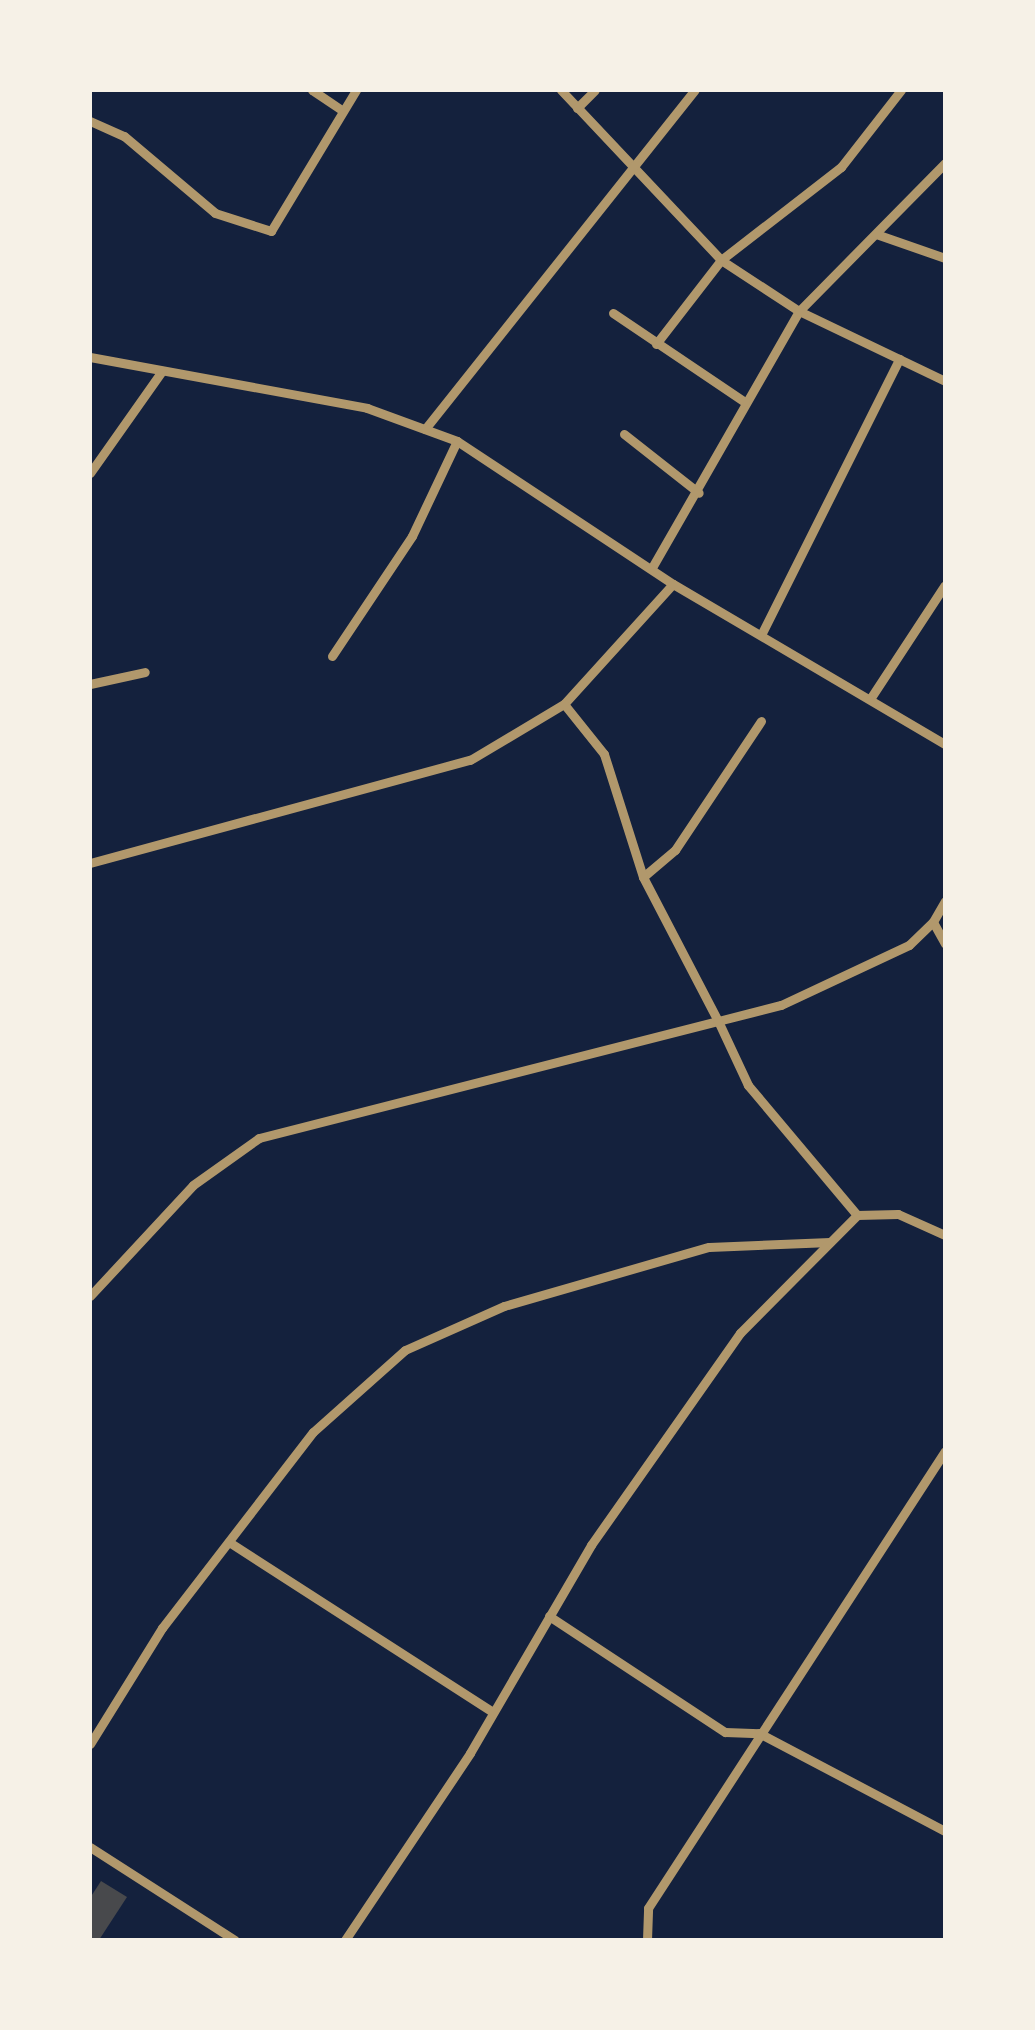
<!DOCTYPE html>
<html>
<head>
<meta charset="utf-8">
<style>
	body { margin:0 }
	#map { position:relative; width:1035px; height:2030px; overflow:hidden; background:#14213d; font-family:"Libre Baskerville",serif }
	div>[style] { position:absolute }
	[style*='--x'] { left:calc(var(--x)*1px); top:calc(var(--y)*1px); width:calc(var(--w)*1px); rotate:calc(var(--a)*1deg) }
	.building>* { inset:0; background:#48494c }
	.minor>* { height:9px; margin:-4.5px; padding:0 4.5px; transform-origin:4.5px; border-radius:4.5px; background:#b1986c }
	span { translate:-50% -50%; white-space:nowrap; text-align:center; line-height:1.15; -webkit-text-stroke:10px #f6f1e7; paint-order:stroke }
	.frame { position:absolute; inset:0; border:92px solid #f6f1e7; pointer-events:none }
</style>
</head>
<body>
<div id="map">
	<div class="building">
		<i style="clip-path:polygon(101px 1881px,127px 1897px,99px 1940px,90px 1940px,90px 1898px)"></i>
	</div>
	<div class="minor">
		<i style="--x:312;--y:90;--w:36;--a:34"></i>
		<i style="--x:561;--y:90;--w:233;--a:46.7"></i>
		<i style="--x:721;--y:260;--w:93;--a:33.2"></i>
		<i style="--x:799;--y:311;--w:296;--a:119.8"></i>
		<i style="--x:577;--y:108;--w:25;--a:-45"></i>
		<i style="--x:90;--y:121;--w:37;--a:24"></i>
		<i style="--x:124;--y:136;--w:119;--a:40.2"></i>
		<i style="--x:215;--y:213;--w:59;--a:17.8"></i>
		<i style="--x:271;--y:231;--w:165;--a:-58.9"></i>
		<i style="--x:945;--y:163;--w:208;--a:134.6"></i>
		<i style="--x:799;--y:311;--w:162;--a:25.6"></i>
		<i style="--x:876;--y:234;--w:73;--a:19.2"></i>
		<i style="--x:613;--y:313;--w:159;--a:34"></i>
		<i style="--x:656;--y:344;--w:106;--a:-52.3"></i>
		<i style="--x:721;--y:260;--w:152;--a:-37.8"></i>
		<i style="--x:841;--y:167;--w:98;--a:-52.1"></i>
		<i style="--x:90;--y:357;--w:282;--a:10.4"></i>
		<i style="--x:367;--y:408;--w:96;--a:20.1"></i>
		<i style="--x:457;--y:441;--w:259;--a:33.5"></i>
		<i style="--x:425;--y:429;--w:433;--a:-51.5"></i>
		<i style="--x:624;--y:434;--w:95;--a:38.2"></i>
		<i style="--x:90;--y:473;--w:125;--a:-54.8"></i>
		<i style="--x:761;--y:635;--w:309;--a:-63.4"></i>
		<i style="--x:332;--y:656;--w:144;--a:-56.3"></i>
		<i style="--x:412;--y:536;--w:105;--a:-64.7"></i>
		<i style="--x:90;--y:684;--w:56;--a:-12.3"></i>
		<i style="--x:870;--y:699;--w:136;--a:-56.7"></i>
		<i style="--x:90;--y:863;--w:394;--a:-15.2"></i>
		<i style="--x:470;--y:760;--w:109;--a:-30.8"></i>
		<i style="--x:564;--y:704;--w:162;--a:-47.8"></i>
		<i style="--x:673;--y:584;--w:316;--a:30.5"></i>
		<i style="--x:643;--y:877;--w:42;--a:-40.2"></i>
		<i style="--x:675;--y:850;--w:155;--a:-56.3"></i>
		<i style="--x:945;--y:901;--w:24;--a:120"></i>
		<i style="--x:933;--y:922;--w:25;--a:61"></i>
		<i style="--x:857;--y:1215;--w:170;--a:-130"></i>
		<i style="--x:748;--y:1085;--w:71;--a:-115.1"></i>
		<i style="--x:718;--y:1021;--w:65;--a:-14.3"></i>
		<i style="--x:781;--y:1005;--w:141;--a:-25.1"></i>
		<i style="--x:909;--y:945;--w:33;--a:-44"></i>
		<i style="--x:90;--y:1296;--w:151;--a:-47.1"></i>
		<i style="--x:193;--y:1185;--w:81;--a:-35.5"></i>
		<i style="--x:259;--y:1138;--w:474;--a:-14.3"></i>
		<i style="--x:718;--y:1021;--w:162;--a:-117.5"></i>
		<i style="--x:643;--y:877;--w:129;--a:-107.6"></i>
		<i style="--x:604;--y:754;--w:64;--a:-128.7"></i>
		<i style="--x:229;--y:1542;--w:314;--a:32.8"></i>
		<i style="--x:549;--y:1616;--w:211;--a:33.4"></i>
		<i style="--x:725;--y:1732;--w:34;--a:2"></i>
		<i style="--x:759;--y:1733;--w:210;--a:27.8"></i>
		<i style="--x:90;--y:1744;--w:137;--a:-58.2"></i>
		<i style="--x:162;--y:1628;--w:247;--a:-52.4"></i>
		<i style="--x:313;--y:1432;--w:123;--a:-41.7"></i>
		<i style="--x:405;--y:1350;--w:108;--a:-24"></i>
		<i style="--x:504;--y:1306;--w:213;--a:-16.1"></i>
		<i style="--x:709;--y:1247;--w:121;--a:-2.4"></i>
		<i style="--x:90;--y:1847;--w:172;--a:32.7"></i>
		<i style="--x:345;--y:1940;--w:225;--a:-56.2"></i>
		<i style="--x:470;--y:1753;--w:241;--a:-59.8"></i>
		<i style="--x:591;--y:1545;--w:259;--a:-54.9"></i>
		<i style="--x:740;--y:1333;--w:166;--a:-45.2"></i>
		<i style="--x:857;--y:1215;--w:41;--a:-1.4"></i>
		<i style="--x:898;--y:1214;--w:51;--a:24.1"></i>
		<i style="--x:647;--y:1940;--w:32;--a:-88"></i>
		<i style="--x:648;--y:1908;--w:545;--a:-56.98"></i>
	</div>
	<div class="frame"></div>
</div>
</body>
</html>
